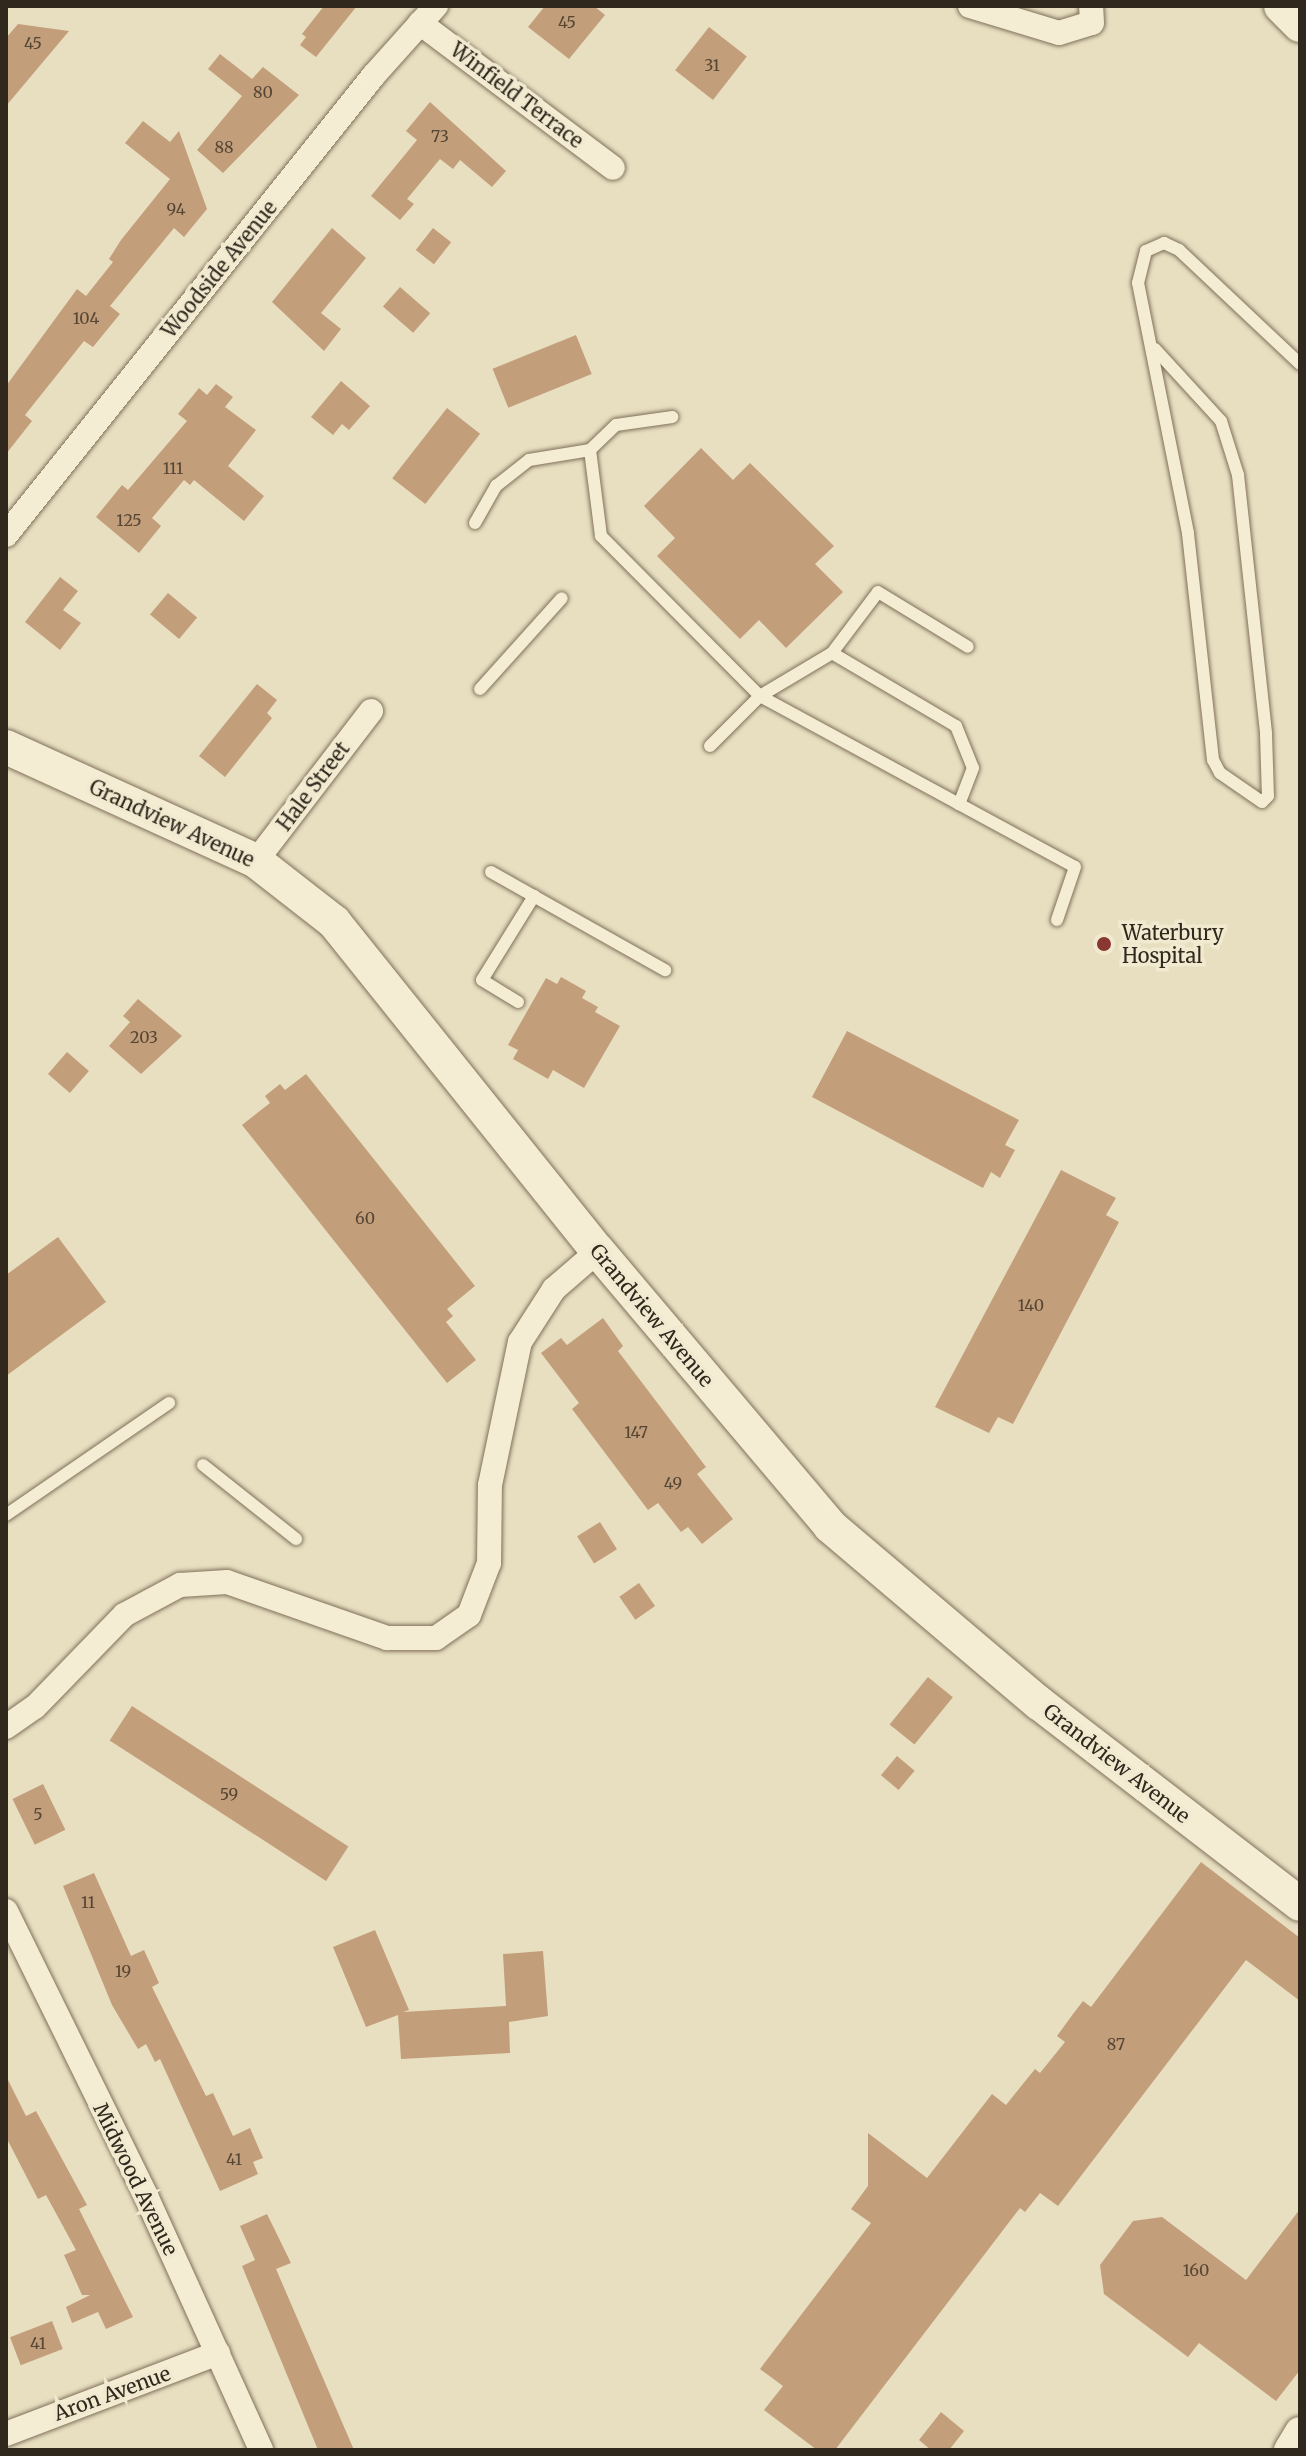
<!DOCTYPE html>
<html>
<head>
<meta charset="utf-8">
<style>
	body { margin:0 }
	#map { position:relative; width:1306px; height:2456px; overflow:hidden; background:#e8dfc1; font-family:Merriweather,serif }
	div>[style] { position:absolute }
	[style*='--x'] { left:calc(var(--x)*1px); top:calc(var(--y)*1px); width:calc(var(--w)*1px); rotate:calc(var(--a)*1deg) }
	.building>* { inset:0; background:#c39e7b; transform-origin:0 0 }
	.roads { filter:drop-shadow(0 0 2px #80715b) drop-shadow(0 0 2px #80715b) }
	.service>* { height:12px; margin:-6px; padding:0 6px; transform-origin:6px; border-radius:6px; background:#f4edd3 }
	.minor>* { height:24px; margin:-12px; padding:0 12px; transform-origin:12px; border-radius:12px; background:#f4edd3 }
	.tertiary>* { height:30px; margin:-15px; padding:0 15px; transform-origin:15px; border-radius:15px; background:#f4edd3 }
	.secondary>* { height:34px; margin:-17px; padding:0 17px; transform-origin:17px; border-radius:17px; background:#f4edd3 }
	.dots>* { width:22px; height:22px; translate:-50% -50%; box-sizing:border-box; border:4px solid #f1ead0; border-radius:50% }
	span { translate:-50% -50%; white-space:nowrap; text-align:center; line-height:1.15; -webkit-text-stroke:7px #f1ead0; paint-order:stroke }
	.number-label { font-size:16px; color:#564634 }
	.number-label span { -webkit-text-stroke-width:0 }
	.street-label { font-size:20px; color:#31281d }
	.poi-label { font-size:20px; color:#31281d }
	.left { translate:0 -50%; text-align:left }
	.frame { position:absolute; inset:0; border:8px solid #31281d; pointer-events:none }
</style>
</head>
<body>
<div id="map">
	<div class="building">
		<i style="clip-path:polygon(324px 6px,357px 6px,316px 57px,300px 45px,306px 37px,302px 34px)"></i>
		<i style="clip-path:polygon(545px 6px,594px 6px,605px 15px,569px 59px,528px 27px)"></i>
		<i style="clip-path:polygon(18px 24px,69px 31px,6px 106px,6px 38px)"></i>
		<i style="left:709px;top:27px;width:48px;height:55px;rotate:38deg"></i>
		<i style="clip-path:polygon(220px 54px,252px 79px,263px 67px,299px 95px,223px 173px,197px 150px,242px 96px,208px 69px)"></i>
		<i style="clip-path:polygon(430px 102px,506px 171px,492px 187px,460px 160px,453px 169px,440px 159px,407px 199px,414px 204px,400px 220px,371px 196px,417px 140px,406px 131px)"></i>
		<i style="clip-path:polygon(143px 121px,170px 142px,179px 131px,207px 209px,184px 237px,174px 228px,110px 306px,120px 314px,93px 347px,84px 341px,25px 415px,32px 421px,6px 454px,6px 386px,77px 289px,86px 296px,113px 262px,109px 259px,121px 240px,170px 179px,125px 143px)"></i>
		<i style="clip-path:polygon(332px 228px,366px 258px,321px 313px,341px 329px,324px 351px,272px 302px)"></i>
		<i style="left:433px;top:228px;width:23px;height:28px;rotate:38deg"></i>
		<i style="left:400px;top:287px;width:40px;height:26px;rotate:41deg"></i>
		<i style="left:576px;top:335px;width:42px;height:90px;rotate:68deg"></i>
		<i style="clip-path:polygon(341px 381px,370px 406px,349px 430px,342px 424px,333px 435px,311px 417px)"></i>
		<i style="clip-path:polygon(216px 384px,233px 397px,225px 407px,256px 430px,228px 466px,264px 496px,244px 521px,194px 480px,190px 485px,184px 480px,152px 518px,161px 526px,139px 553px,96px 517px,122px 485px,128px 490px,187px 421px,178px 414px,199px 388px,207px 395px)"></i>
		<i style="left:447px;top:408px;width:42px;height:89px;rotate:38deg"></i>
		<i style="clip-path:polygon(701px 448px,733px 480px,750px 463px,834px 546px,815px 564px,843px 592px,786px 648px,759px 620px,740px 639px,657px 556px,675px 538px,644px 506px)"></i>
		<i style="clip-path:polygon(60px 577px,78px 591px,63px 610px,81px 623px,60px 650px,25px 622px)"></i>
		<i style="left:168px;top:593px;width:38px;height:28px;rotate:40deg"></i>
		<i style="clip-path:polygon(257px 684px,277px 700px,267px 713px,272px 718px,225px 777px,199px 756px)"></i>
		<i style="clip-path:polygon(561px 977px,586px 991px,582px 998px,598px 1007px,595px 1012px,620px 1026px,584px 1088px,553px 1070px,548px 1079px,513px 1059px,518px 1050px,508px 1045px,546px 978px,557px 984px)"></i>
		<i style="clip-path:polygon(138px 999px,182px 1036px,141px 1074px,109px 1046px,130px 1022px,123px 1016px)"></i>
		<i style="clip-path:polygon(847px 1031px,1019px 1120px,1005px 1145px,1015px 1150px,1000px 1178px,991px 1172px,983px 1188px,812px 1097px)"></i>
		<i style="left:67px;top:1052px;width:29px;height:29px;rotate:41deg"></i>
		<i style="clip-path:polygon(306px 1074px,475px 1286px,447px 1309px,453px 1316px,446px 1322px,476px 1360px,447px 1383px,242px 1125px,270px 1103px,265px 1096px,280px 1084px,285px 1090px)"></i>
		<i style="clip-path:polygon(1061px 1170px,1116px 1198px,1106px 1215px,1119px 1222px,1013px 1424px,998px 1417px,989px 1433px,935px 1407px)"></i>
		<i style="clip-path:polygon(58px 1237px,106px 1302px,6px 1376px,6px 1275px)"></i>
		<i style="clip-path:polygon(603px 1318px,623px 1346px,618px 1351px,706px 1467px,697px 1474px,733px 1519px,702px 1544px,688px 1527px,681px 1532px,658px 1503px,648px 1510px,572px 1409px,579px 1403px,541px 1353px,561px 1338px,567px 1345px)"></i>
		<i style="left:600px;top:1522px;width:32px;height:27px;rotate:58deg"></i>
		<i style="left:639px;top:1583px;width:28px;height:24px;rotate:55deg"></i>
		<i style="left:928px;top:1677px;width:32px;height:61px;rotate:39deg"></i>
		<i style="left:132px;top:1706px;width:258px;height:41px;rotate:33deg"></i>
		<i style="left:897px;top:1756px;width:23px;height:25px;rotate:40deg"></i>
		<i style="left:43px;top:1784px;width:51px;height:34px;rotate:64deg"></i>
		<i style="clip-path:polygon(1201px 1862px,1300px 1938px,1300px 2001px,1246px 1960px,1058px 2206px,1040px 2193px,1025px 2212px,1020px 2208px,835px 2450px,817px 2450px,764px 2410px,783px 2386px,760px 2369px,871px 2223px,851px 2209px,868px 2186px,868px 2133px,927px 2178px,992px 2094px,1006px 2105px,1035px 2069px,1040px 2073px,1065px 2042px,1057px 2036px,1073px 2014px,1083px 2001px,1091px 2007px)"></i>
		<i style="clip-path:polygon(94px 1873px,131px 1956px,144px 1950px,159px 1983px,152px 1987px,206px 2096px,213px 2093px,233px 2136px,250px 2128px,263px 2158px,253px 2162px,258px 2174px,220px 2191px,160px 2059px,155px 2062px,146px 2044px,138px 2049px,112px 2005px,63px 1886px)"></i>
		<i style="clip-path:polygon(375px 1930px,409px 2010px,403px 2012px,506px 2006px,503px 1954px,543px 1951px,548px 2016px,509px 2022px,510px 2053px,401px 2059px,398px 2015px,366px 2027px,333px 1947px)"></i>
		<i style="clip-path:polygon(6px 2076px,26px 2116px,36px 2111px,87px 2205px,79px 2209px,133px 2317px,106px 2329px,98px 2312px,72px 2323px,66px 2307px,90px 2295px,82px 2295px,64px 2255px,76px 2250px,46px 2195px,38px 2199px,6px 2137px)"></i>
		<i style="clip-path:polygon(1300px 2209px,1300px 2370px,1276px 2401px,1199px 2343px,1188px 2357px,1104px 2294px,1100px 2265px,1133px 2221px,1162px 2217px,1246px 2280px)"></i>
		<i style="clip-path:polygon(267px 2214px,291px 2263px,276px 2269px,354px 2450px,318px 2450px,242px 2266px,255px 2260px,240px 2226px)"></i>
		<i style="left:52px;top:2321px;width:30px;height:45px;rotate:69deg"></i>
		<i style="clip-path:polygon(941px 2412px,964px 2431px,949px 2450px,931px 2450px,919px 2440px)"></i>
	</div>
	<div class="roads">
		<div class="service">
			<i style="--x:1155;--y:349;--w:98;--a:47.5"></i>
			<i style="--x:1221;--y:421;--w:57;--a:72.5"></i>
			<i style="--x:1238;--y:475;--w:261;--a:83.8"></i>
			<i style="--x:1266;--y:734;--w:62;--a:88.2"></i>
			<i style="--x:1268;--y:796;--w:8;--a:135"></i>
			<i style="--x:1262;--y:802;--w:51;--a:-145.4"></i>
			<i style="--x:1220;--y:773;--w:15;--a:-118"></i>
			<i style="--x:1213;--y:760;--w:228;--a:-96.3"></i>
			<i style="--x:1188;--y:533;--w:255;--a:-101.3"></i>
			<i style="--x:1138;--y:283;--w:33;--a:-76"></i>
			<i style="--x:1146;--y:251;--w:20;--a:-24"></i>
			<i style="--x:1164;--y:243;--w:17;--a:25"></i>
			<i style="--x:1179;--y:250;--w:166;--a:43.3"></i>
			<i style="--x:590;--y:450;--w:36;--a:-44"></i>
			<i style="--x:616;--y:425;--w:57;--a:-8.1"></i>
			<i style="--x:475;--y:523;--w:43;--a:-60.4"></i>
			<i style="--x:496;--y:486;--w:42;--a:-38.2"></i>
			<i style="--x:529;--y:460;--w:62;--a:-9.3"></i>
			<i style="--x:590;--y:450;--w:87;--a:82.7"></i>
			<i style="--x:601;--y:536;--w:226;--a:45.2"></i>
			<i style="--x:760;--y:696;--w:358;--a:28.5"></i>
			<i style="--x:1075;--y:867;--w:56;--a:108.8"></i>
			<i style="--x:832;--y:653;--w:144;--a:30.5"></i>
			<i style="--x:956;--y:726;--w:45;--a:68"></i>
			<i style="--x:973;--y:768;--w:39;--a:111"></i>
			<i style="--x:480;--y:689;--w:122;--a:-48"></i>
			<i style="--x:710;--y:746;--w:71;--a:-45"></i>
			<i style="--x:760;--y:696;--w:84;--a:-30.8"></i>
			<i style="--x:832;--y:653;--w:76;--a:-53"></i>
			<i style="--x:878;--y:592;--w:105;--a:31.4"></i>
			<i style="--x:491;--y:872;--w:200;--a:29.4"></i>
			<i style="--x:518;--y:1002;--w:42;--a:-148.6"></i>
			<i style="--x:482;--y:980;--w:99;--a:-58.2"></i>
			<i style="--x:203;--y:1465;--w:119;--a:38.5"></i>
			<i style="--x:6;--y:1515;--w:198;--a:-34.5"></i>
		</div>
		<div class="minor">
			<i style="--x:970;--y:6;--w:93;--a:16.9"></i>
			<i style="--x:1059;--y:33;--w:34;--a:-17"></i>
			<i style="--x:1092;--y:23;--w:17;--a:-93"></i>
			<i style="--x:420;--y:23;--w:241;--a:36.9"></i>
			<i style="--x:6;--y:535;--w:589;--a:-51.34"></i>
			<i style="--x:374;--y:75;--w:93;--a:-48.1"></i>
			<i style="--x:256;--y:861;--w:189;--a:-52.5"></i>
			<i style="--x:6;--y:1727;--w:35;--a:-35"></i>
			<i style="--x:35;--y:1707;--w:128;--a:-45.9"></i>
			<i style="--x:124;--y:1615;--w:64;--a:-28.2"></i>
			<i style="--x:180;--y:1585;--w:47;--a:-3.7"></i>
			<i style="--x:227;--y:1582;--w:170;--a:19.3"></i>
			<i style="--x:387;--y:1638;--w:49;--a:0"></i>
			<i style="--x:436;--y:1638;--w:40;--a:-34.9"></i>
			<i style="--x:469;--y:1615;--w:56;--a:-69"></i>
			<i style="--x:489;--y:1563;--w:78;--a:-89.3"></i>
			<i style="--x:490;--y:1485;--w:146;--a:-78.2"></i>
			<i style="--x:520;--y:1342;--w:63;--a:-57.3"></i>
			<i style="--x:554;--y:1289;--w:58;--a:-40.8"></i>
			<i style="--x:6;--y:1911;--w:318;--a:63.8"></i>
			<i style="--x:146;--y:2196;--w:279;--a:65.6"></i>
			<i style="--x:6;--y:2434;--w:227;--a:-20.9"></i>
		</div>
		<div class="tertiary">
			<i style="--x:1289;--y:2450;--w:21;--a:-59"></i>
		</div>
		<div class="secondary">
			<i style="--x:1281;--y:6;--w:27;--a:45"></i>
			<i style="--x:6;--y:747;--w:275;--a:24.5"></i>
			<i style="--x:256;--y:861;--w:99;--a:38"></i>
			<i style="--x:334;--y:922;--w:422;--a:51.3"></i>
			<i style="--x:598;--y:1251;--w:360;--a:49.8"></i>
			<i style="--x:830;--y:1526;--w:274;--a:40.3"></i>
			<i style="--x:1039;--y:1703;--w:329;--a:37.6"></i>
		</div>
	</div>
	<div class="dots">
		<i style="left:1104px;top:944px;background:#883731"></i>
	</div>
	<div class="number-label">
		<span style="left:567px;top:22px">45</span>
		<span style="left:33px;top:43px">45</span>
		<span style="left:712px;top:65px">31</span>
		<span style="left:263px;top:92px">80</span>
		<span style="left:440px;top:136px">73</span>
		<span style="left:224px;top:147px">88</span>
		<span style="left:176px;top:209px">94</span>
		<span style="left:86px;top:318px">104</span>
		<span style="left:173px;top:468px">111</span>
		<span style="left:129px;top:520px">125</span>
		<span style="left:144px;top:1037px">203</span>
		<span style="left:365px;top:1218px">60</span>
		<span style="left:1031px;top:1305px">140</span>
		<span style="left:636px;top:1432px">147</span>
		<span style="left:673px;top:1483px">49</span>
		<span style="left:229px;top:1794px">59</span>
		<span style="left:38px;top:1814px">5</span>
		<span style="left:88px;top:1902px">11</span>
		<span style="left:123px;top:1971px">19</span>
		<span style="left:1116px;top:2044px">87</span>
		<span style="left:234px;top:2159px">41</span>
		<span style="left:1196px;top:2270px">160</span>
		<span style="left:38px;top:2343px">41</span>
	</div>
	<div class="street-label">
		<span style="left:517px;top:95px;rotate:37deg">Winfield Terrace</span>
		<span style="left:219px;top:269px;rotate:-51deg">Woodside Avenue</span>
		<span style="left:313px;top:786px;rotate:-53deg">Hale Street</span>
		<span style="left:172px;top:823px;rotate:25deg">Grandview Avenue</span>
		<span style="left:652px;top:1315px;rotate:50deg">Grandview Avenue</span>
		<span style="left:1117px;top:1763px;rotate:38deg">Grandview Avenue</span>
		<span style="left:136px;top:2179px;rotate:64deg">Midwood Avenue</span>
		<span style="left:112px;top:2393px;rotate:-20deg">Aron Avenue</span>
	</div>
	<div class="poi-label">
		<span class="left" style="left:1122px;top:944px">Waterbury<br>Hospital</span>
	</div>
	<div class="frame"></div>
</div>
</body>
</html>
